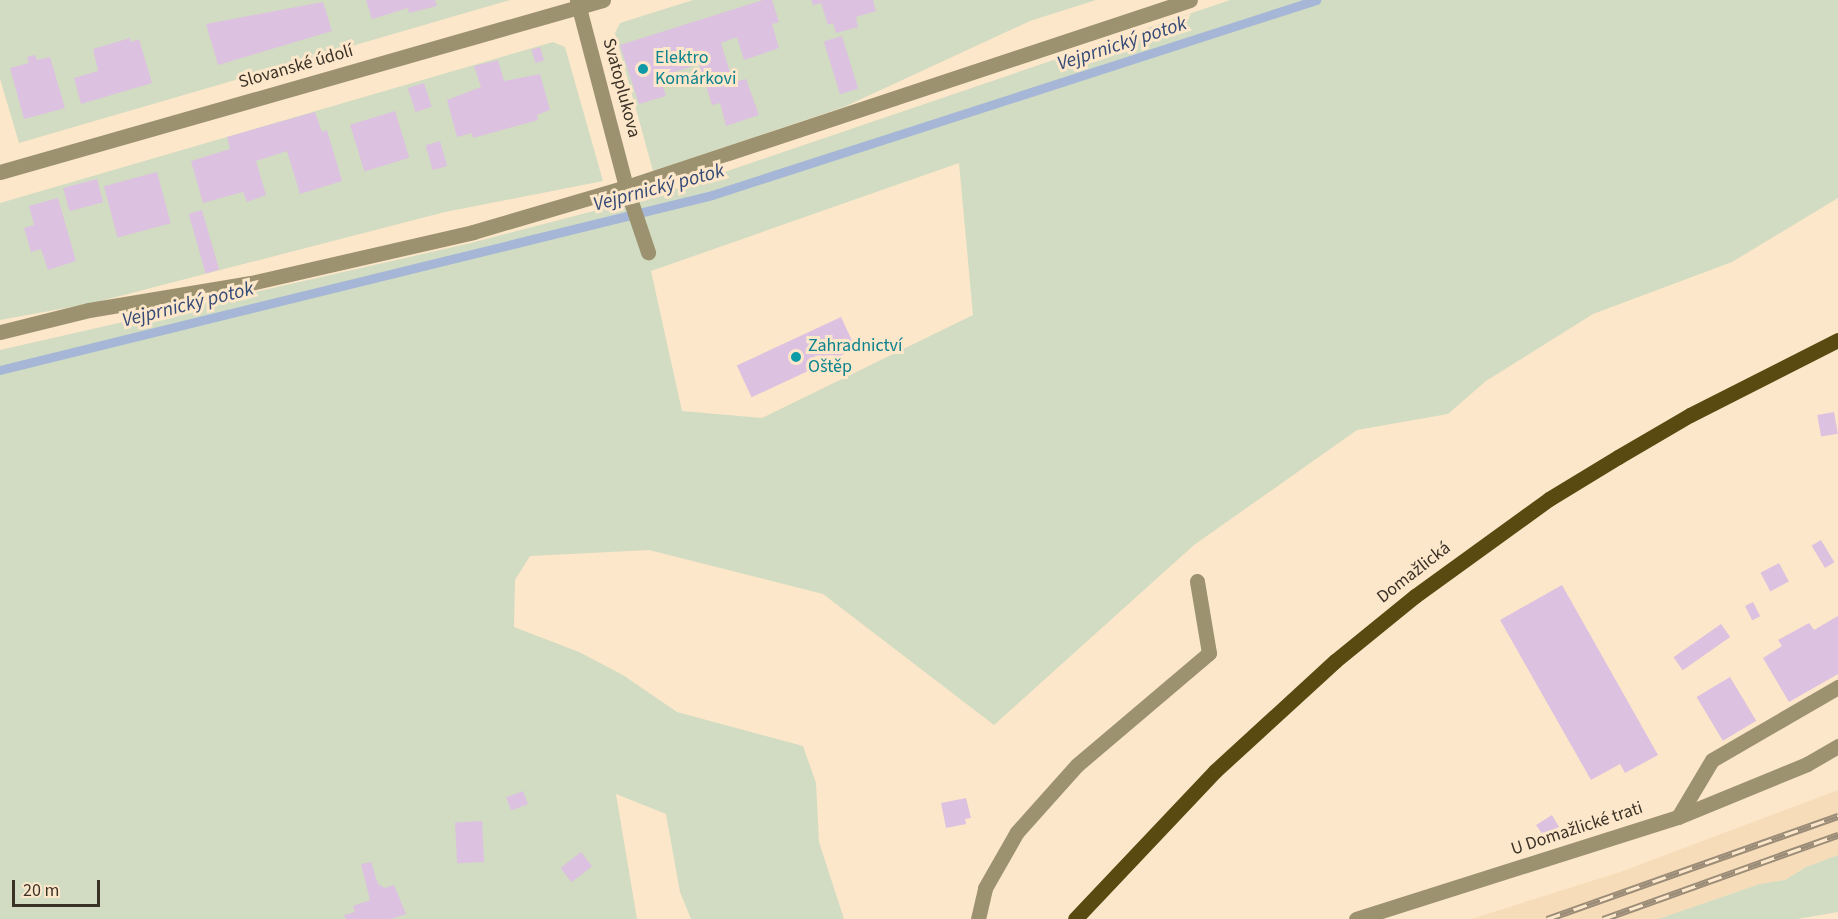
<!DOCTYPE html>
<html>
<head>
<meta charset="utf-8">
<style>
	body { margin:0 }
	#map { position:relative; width:1838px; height:919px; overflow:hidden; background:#fde7ca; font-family:"Source Sans 3",sans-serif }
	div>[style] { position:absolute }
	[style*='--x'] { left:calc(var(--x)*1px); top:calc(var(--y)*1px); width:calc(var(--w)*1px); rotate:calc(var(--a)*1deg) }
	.built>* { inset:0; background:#f6dcb9 }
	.green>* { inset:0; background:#d1dcc2 }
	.stream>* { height:9px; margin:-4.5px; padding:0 4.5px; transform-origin:4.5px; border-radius:4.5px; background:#a5b6d7 }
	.building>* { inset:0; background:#ddc1e0; transform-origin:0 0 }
	.minor>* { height:15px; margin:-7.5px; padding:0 7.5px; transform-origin:7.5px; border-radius:7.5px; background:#9c926f }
	.major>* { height:15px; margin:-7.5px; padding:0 7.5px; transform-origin:7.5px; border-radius:7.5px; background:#594a11 }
	.rail>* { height:7px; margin-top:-3.5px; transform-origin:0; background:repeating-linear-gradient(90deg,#fde7ca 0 14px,#9b8c78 0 28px); box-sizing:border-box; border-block:2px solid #9b8c78 }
	.dots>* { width:16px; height:16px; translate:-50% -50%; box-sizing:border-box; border:3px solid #fde7ca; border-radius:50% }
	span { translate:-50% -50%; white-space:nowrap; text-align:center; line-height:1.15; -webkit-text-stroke:6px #fde7ca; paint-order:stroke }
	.culture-label { font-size:18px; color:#0d838f }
	.left { translate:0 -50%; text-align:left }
	.street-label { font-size:18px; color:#3a3227 }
	.water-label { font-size:20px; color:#344a77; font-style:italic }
	.scale { position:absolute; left:12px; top:880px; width:88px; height:27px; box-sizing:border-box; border:3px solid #3a3227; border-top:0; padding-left:8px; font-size:18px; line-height:21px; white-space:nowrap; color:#3a3227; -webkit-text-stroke:4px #fde7ca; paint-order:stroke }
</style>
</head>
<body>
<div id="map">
	<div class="built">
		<i style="clip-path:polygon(1838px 790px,1838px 855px,1806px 867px,1785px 880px,1760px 884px,1658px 919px,1471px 919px,1620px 872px)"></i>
	</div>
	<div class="green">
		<i style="clip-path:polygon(0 0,510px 0,19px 143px,0 79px)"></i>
		<i style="clip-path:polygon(693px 0,1096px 0,1030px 21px,844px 107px,653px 171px,615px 33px,620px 23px)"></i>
		<i style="clip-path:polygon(evenodd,1230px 0,1838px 0,1838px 198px,1732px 262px,1593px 314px,1486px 381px,1448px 414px,1357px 430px,1194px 545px,994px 725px,823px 594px,649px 550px,530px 556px,515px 580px,514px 627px,579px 652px,623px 675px,677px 712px,803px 746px,816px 783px,819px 842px,844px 919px,691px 919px,680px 892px,666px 814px,616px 794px,637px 919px,0 919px,0 350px,471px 243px,663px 193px,1230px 0,959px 163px,973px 315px,762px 418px,682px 411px,651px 271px,959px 163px)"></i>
		<i style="clip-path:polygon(553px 42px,565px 47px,603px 181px,445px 212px,93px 303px,0 320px,0 203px)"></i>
		<i style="clip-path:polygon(1838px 855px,1838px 912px,1797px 919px,1658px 919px,1760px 884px,1785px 880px,1806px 867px)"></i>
	</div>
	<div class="stream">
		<i style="--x:0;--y:370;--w:733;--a:-13.81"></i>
		<i style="--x:712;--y:195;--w:635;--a:-17.89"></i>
	</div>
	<div class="building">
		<i style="clip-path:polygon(366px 0,435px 0,437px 6px,409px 13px,408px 8px,372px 19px)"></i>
		<i style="clip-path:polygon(763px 0,772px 0,779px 22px,772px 24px,779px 48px,744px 60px,737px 37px,721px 43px,733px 82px,746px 79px,759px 115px,726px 126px,720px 103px,712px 105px,699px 64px,660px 77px,666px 96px,639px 104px,620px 45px)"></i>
		<i style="clip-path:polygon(811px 0,873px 0,876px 11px,856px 17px,858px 27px,836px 33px,833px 23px,828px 25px,821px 3px,813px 5px)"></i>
		<i style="clip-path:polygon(323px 2px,332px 31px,218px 65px,206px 24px)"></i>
		<i style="left:842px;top:36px;width:55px;height:19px;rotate:73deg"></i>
		<i style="clip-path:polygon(130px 38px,131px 42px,139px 39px,152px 83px,81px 104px,74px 78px,98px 71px,93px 49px)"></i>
		<i style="left:540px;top:47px;width:14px;height:9px;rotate:73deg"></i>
		<i style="clip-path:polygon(35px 55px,37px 60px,50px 57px,65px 108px,24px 119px,10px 68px,29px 63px,27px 57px)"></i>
		<i style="clip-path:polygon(498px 60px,504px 81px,540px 74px,550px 110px,537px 115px,538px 120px,473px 138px,472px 133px,457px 137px,447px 100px,481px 87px,474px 66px)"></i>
		<i style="left:424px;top:83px;width:25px;height:17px;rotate:72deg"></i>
		<i style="left:395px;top:111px;width:49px;height:47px;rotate:73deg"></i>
		<i style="clip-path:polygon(315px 112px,322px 132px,327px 130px,342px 181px,300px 194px,287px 151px,256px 161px,266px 195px,247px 202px,243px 192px,203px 203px,191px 161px,230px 149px,227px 137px)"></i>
		<i style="left:440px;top:141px;width:26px;height:15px;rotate:74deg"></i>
		<i style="left:157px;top:172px;width:53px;height:55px;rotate:75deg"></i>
		<i style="left:97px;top:179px;width:24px;height:35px;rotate:75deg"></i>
		<i style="clip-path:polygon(58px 198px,76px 261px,48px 270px,41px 249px,31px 252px,24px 228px,34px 225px,29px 206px)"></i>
		<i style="left:202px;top:210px;width:62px;height:14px;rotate:74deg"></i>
		<i style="left:841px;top:317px;width:35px;height:115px;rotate:65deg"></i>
		<i style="left:1834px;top:412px;width:22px;height:17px;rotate:80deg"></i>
		<i style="left:1821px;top:540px;width:26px;height:11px;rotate:59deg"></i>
		<i style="left:1779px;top:563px;width:21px;height:21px;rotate:62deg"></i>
		<i style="clip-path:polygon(1562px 585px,1658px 755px,1625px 773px,1620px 764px,1591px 780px,1500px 620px)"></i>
		<i style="left:1753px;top:602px;width:16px;height:9px;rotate:63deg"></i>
		<i style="clip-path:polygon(1838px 616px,1838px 674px,1789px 702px,1763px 658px,1782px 646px,1778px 640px,1809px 623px,1814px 630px)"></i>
		<i style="left:1721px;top:624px;width:16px;height:58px;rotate:55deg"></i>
		<i style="left:1730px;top:677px;width:51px;height:39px;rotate:59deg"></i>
		<i style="left:523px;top:791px;width:14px;height:18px;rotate:69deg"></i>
		<i style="clip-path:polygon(966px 798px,971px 818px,965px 819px,966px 824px,946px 828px,941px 803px)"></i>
		<i style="clip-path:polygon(1552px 815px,1559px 827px,1543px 835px,1536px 825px)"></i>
		<i style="left:482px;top:821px;width:41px;height:27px;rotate:87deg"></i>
		<i style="left:581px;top:852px;width:18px;height:26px;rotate:52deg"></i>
		<i style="clip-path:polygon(371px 862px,378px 884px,385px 888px,394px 885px,406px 914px,391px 919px,346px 919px,344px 915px,355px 912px,353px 906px,370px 900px,361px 864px)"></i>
	</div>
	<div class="minor">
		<i style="--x:577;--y:0;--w:193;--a:75.3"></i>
		<i style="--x:626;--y:187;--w:69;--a:71.3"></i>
		<i style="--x:0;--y:172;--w:627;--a:-15.92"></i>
		<i style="--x:0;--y:332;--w:92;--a:-13.9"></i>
		<i style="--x:89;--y:310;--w:164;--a:-9.5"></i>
		<i style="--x:251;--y:283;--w:228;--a:-12.9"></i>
		<i style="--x:473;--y:232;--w:159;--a:-16.4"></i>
		<i style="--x:626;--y:187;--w:594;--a:-18.34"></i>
		<i style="--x:1678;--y:817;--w:66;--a:-59.2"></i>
		<i style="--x:1712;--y:760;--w:146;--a:-30.1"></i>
		<i style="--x:978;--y:919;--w:32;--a:-77"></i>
		<i style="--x:985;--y:888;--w:64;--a:-60.3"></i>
		<i style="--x:1017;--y:832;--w:90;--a:-48.2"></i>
		<i style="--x:1077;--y:765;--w:173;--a:-40.3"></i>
		<i style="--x:1209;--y:653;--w:73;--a:-99.5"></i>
		<i style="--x:1356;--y:919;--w:338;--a:-17.6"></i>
		<i style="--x:1678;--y:817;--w:139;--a:-22.3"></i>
		<i style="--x:1807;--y:764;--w:36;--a:-30"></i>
	</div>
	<div class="major">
		<i style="--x:1075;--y:919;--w:204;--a:-46.6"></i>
		<i style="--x:1215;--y:771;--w:163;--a:-42.5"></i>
		<i style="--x:1335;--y:661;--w:103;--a:-39.1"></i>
		<i style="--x:1415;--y:596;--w:165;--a:-35.9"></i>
		<i style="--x:1549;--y:499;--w:81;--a:-31.3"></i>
		<i style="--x:1618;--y:457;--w:83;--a:-30.3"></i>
		<i style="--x:1690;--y:415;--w:166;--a:-26.9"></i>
	</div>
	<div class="rail">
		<i style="--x:1547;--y:919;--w:309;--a:-19.5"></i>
		<i style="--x:1603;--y:919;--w:250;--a:-19.7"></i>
	</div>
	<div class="dots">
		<i style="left:643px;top:69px;background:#0f9aa8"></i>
		<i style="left:796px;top:357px;background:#0f9aa8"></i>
	</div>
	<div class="culture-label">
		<span class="left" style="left:655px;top:69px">Elektro<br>Komárkovi</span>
		<span class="left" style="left:808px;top:357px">Zahradnictví<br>Oštěp</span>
	</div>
	<div class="street-label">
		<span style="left:296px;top:67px;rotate:-16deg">Slovanské údolí</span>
		<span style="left:621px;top:88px;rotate:75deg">Svatoplukova</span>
		<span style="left:1414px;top:573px;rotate:-38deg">Domažlická</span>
		<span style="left:1577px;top:829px;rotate:-18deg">U Domažlické trati</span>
	</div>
	<div class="water-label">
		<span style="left:1122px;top:44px;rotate:-18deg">Vejprnický potok</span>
		<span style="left:659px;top:188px;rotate:-15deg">Vejprnický potok</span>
		<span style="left:188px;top:305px;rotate:-14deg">Vejprnický potok</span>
	</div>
	<div class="scale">20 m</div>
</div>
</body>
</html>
